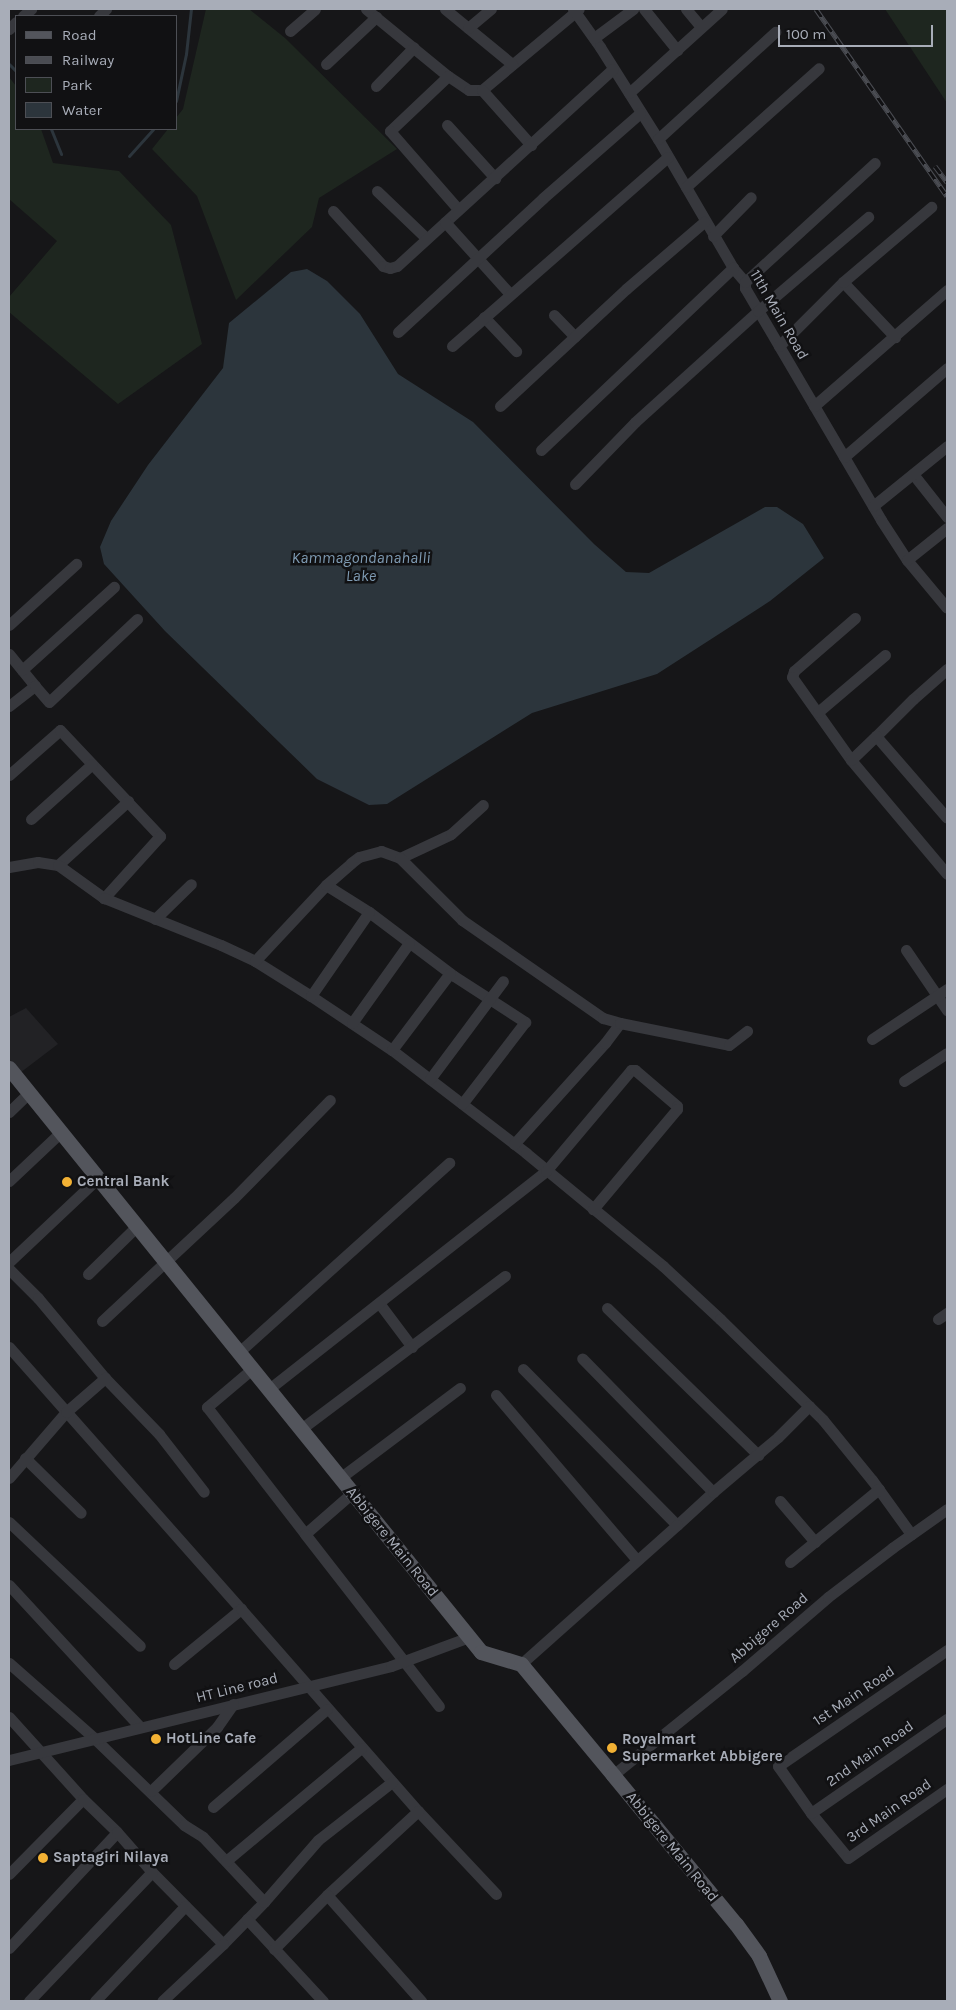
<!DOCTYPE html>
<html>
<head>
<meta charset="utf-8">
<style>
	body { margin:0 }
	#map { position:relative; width:956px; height:2010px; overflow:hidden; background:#161618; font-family:Karla,sans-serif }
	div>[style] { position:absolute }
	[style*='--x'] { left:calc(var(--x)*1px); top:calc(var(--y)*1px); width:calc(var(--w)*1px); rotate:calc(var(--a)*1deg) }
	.built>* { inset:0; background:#222225 }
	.green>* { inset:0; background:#1e261f }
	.water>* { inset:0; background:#2c353c }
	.stream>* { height:3px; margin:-1.5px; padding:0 1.5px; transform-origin:1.5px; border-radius:1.5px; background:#2c353c }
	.minor>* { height:11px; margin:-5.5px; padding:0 5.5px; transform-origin:5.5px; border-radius:5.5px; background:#37383d }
	.major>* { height:15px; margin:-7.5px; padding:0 7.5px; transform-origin:7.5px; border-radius:7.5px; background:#53555c }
	.rail>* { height:5px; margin-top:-2.5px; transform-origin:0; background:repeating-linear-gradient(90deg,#111113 0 9px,#4a4c52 0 18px); box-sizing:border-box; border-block:1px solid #4a4c52 }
	.dots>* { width:14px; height:14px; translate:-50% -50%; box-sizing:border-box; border:2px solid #111113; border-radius:50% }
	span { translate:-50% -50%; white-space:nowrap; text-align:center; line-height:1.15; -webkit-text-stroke:5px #111113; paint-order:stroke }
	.street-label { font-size:15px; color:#a8adb8 }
	.poi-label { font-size:15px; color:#a8adb8; font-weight:700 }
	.left { translate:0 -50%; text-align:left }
	.water-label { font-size:16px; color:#7f9bb3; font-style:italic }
	.frame { position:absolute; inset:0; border:10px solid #a8adb8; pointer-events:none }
	.legend { position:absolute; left:15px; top:15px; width:162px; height:115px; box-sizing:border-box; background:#111113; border:1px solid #4d4f55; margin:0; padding:6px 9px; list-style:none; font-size:15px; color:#a8adb8 }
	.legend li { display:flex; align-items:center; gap:10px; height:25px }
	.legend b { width:25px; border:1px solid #4d4f55 }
	.scale { position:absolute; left:778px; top:25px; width:155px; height:22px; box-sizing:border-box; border:2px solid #a8adb8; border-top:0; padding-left:6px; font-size:15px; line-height:18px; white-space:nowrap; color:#a8adb8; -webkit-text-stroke:4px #111113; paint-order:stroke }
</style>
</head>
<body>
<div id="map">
	<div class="built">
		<i style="clip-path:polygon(26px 1008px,58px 1044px,16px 1076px,9px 1068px,9px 1017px)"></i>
	</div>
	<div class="green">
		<i style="clip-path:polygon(206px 9px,249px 9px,285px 38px,397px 149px,319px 198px,312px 227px,236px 300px,197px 196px,152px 149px,168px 129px,176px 129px,176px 118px,183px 109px)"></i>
		<i style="clip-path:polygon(885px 9px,947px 9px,947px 103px)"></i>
		<i style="clip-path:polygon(9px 77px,16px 86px,16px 129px,41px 129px,53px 163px,119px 171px,171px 225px,202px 344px,118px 404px,9px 312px,9px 297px,57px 241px,9px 199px)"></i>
	</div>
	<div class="water">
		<i style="clip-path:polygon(307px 269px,327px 281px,360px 314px,398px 374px,473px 422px,594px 544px,626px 572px,649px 573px,765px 507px,777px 507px,803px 524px,824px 558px,770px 601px,657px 674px,532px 713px,387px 804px,369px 805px,317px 779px,165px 631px,104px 564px,100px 547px,111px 521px,148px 465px,223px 368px,229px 323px,291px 272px)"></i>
	</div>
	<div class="stream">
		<i style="--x:9;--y:64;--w:10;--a:45"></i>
		<i style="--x:176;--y:101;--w:48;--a:-78"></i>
		<i style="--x:186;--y:54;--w:45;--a:-83.7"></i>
		<i style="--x:51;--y:129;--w:27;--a:68"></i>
		<i style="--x:129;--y:156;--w:36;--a:-48"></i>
	</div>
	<div class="minor">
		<i style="--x:366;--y:9;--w:106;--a:39.3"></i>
		<i style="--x:448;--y:76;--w:25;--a:34"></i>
		<i style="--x:469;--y:90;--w:13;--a:0"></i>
		<i style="--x:482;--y:90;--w:126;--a:-39.9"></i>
		<i style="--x:445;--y:9;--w:87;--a:39.4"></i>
		<i style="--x:573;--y:9;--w:47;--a:54.6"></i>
		<i style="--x:600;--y:47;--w:109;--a:57.8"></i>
		<i style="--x:658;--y:139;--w:149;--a:59.8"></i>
		<i style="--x:733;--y:268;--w:18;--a:49"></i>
		<i style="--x:745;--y:282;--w:6;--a:90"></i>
		<i style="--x:745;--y:288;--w:269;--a:59.6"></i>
		<i style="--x:881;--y:520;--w:48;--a:57"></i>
		<i style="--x:907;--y:560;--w:62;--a:50.2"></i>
		<i style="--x:644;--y:9;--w:53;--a:51.2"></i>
		<i style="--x:686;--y:9;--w:23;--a:50"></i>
		<i style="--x:23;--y:16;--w:11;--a:-41"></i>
		<i style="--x:99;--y:16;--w:10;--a:-45"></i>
		<i style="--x:468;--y:28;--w:30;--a:-40"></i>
		<i style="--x:9;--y:29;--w:10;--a:-45"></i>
		<i style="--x:290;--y:31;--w:33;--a:-41"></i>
		<i style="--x:594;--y:38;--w:49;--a:-36.6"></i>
		<i style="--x:326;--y:64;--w:69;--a:-43.2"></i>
		<i style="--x:448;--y:76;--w:80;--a:136.5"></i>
		<i style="--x:390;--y:131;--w:103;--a:48.9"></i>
		<i style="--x:376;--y:86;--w:54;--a:-45.7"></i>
		<i style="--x:482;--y:90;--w:74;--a:48.3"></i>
		<i style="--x:629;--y:93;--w:125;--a:-42.1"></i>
		<i style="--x:447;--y:125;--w:72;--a:47.8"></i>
		<i style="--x:658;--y:139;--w:159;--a:-42.4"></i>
		<i style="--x:686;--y:187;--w:178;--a:-41.8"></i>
		<i style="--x:377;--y:191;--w:68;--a:43.8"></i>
		<i style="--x:333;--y:211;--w:74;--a:47.7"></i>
		<i style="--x:383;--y:266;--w:7;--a:16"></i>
		<i style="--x:390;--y:268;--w:7;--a:-16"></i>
		<i style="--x:397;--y:266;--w:292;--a:-42.4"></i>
		<i style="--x:445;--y:222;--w:97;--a:47.9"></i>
		<i style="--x:713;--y:236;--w:54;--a:-45.7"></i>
		<i style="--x:745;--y:282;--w:176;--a:-42.5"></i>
		<i style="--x:843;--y:282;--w:76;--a:46.6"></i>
		<i style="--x:554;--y:315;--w:30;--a:46"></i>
		<i style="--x:484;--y:317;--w:47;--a:46.7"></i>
		<i style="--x:398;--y:332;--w:197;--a:-42.7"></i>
		<i style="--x:543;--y:198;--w:129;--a:-41.2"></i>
		<i style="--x:452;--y:346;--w:287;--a:-41.2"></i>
		<i style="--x:779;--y:346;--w:91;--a:-45"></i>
		<i style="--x:843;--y:282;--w:116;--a:-40.4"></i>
		<i style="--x:500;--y:406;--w:172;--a:-42.9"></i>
		<i style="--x:626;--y:289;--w:103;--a:-40.7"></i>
		<i style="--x:814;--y:406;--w:176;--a:-41.1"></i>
		<i style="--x:541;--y:450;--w:265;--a:-43.5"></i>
		<i style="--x:844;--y:457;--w:136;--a:-40.8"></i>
		<i style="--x:913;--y:474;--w:55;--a:51.7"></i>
		<i style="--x:575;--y:484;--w:86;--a:-45.9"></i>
		<i style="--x:635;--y:422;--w:166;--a:-42.1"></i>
		<i style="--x:758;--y:311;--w:145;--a:-40.5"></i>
		<i style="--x:873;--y:506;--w:95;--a:-39"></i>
		<i style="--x:907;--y:560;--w:51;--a:-38.7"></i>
		<i style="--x:855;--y:618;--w:81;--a:139"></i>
		<i style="--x:794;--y:671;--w:6;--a:108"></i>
		<i style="--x:792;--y:677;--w:102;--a:54.6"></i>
		<i style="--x:851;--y:760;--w:149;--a:49.9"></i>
		<i style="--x:9;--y:625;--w:91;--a:-42.3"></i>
		<i style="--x:9;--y:654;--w:41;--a:50.9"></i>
		<i style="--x:947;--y:669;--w:45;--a:138.6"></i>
		<i style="--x:913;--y:699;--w:52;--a:135"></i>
		<i style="--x:876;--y:736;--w:108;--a:49.1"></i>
		<i style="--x:22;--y:670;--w:124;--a:-42.1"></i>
		<i style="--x:9;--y:706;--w:33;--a:-38"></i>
		<i style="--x:35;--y:686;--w:21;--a:49"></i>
		<i style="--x:49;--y:702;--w:121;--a:-43.3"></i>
		<i style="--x:818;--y:712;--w:88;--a:-40.4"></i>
		<i style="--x:851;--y:760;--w:35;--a:-44"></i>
		<i style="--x:9;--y:775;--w:68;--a:-41.4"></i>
		<i style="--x:60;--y:730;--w:146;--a:46.7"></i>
		<i style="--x:160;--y:836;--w:84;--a:132.1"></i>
		<i style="--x:31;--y:819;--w:82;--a:-42"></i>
		<i style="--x:400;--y:858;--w:56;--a:-25.2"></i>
		<i style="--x:451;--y:834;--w:43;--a:-42.2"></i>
		<i style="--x:58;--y:865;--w:95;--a:-42.4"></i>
		<i style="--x:9;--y:867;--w:29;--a:-10"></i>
		<i style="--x:38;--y:862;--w:20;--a:9"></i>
		<i style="--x:58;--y:865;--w:57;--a:35.7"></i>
		<i style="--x:104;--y:898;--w:126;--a:21.9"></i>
		<i style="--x:221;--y:945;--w:38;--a:25"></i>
		<i style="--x:255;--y:961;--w:66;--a:32"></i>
		<i style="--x:311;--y:996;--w:97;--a:33.7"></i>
		<i style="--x:392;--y:1050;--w:169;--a:37.5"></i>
		<i style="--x:526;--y:1153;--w:178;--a:39.5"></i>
		<i style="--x:663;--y:1266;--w:78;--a:42.9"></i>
		<i style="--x:720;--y:1319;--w:144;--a:44.4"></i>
		<i style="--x:823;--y:1420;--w:77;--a:50.8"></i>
		<i style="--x:872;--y:1480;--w:67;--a:54.2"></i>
		<i style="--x:326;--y:885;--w:51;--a:32.1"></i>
		<i style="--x:369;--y:912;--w:106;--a:37"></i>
		<i style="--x:454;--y:976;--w:85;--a:32.9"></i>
		<i style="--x:525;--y:1022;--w:103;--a:127.5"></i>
		<i style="--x:155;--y:919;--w:50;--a:-44.2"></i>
		<i style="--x:906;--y:950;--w:73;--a:55.7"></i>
		<i style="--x:255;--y:961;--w:104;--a:-46.9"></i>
		<i style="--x:326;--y:885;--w:33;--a:-41"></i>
		<i style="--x:351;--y:863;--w:10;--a:-37"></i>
		<i style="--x:359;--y:857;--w:23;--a:-15"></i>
		<i style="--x:381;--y:851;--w:20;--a:20"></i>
		<i style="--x:400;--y:858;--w:88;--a:45"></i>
		<i style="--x:462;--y:920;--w:172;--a:34.8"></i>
		<i style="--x:603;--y:1018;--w:18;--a:16"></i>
		<i style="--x:311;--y:996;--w:102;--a:-55.4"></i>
		<i style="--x:352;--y:1023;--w:98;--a:-54.5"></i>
		<i style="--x:872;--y:1039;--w:90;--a:-33.7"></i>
		<i style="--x:392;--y:1050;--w:96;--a:-53"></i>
		<i style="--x:430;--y:1079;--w:122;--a:-53.3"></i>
		<i style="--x:904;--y:1081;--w:51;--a:-33.1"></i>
		<i style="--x:9;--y:1112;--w:28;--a:-44"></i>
		<i style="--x:514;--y:1144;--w:136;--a:-48"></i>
		<i style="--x:605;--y:1043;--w:25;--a:-53"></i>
		<i style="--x:620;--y:1023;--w:111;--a:11.4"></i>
		<i style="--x:729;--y:1045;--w:23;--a:-38"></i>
		<i style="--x:9;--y:1181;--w:71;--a:-43.3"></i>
		<i style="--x:9;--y:1262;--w:122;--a:-43.3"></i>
		<i style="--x:9;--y:1269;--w:41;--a:45"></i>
		<i style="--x:38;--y:1298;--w:104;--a:50.1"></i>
		<i style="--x:105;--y:1378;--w:78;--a:46"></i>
		<i style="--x:159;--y:1434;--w:73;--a:52.2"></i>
		<i style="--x:88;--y:1274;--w:69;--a:-44.4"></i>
		<i style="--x:379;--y:1303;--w:55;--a:53.1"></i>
		<i style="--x:607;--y:1308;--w:211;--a:44.2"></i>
		<i style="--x:938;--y:1319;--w:11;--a:-34"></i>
		<i style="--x:102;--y:1321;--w:180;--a:-43"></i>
		<i style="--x:234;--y:1198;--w:137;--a:-45.6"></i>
		<i style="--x:9;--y:1347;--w:350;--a:48.5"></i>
		<i style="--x:239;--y:1352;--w:283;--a:-42"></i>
		<i style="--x:252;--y:1369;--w:59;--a:139.8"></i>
		<i style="--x:207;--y:1407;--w:160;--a:52.3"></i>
		<i style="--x:523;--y:1369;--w:219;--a:45.4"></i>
		<i style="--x:677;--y:1525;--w:49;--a:-42.5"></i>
		<i style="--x:713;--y:1492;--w:187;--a:-134.4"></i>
		<i style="--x:269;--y:1389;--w:352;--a:-38.2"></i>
		<i style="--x:546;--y:1171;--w:132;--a:-49.9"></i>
		<i style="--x:631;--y:1070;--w:4;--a:0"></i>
		<i style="--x:635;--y:1070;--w:55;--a:40.6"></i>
		<i style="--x:677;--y:1106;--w:3;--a:90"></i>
		<i style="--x:677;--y:1109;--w:131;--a:130"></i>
		<i style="--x:496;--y:1395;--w:217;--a:49.5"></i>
		<i style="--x:301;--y:1429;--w:255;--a:-36.9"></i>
		<i style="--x:25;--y:1458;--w:78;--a:44.5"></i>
		<i style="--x:9;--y:1478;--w:87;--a:-49.2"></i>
		<i style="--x:66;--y:1412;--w:52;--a:-41.1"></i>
		<i style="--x:340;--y:1478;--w:150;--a:-36.9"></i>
		<i style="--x:713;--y:1492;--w:85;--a:-40.2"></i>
		<i style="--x:778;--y:1437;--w:44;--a:-45"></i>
		<i style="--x:352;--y:1493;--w:62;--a:138.9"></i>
		<i style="--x:305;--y:1534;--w:218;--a:52.1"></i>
		<i style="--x:780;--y:1501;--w:54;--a:49.5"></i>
		<i style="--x:9;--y:1522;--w:180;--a:43.4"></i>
		<i style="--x:790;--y:1562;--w:115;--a:-39.4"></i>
		<i style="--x:9;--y:1585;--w:193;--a:47.3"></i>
		<i style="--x:947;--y:1650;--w:205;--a:145.5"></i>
		<i style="--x:778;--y:1766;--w:57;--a:54.9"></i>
		<i style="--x:811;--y:1813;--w:58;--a:50.6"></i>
		<i style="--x:848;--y:1858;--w:121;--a:-34.9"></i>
		<i style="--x:9;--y:1663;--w:113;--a:41.4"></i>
		<i style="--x:94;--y:1738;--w:125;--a:44"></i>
		<i style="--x:184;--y:1825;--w:22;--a:32"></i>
		<i style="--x:203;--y:1837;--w:89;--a:46.8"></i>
		<i style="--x:264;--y:1902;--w:59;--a:134.3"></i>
		<i style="--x:174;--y:1664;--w:87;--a:-39.4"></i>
		<i style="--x:241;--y:1609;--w:269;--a:48.8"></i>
		<i style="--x:418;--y:1811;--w:114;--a:46.8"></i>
		<i style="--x:521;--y:1664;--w:209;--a:-41.7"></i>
		<i style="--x:9;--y:1717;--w:110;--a:47.9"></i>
		<i style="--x:9;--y:1760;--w:393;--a:-13.8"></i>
		<i style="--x:391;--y:1666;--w:83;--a:-20.4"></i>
		<i style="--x:613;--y:1775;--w:166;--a:-38.9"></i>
		<i style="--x:742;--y:1671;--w:113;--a:-40.7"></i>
		<i style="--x:828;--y:1597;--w:81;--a:-37.4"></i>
		<i style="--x:892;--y:1548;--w:67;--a:-35.3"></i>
		<i style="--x:151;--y:1791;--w:92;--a:-44.1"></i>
		<i style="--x:217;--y:1727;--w:28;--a:-55"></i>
		<i style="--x:213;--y:1807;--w:150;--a:-40.7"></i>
		<i style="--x:811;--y:1813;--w:165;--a:-34.7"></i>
		<i style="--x:226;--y:1861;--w:176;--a:-39.9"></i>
		<i style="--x:9;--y:1874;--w:105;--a:-45.4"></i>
		<i style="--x:83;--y:1799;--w:47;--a:44.1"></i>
		<i style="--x:327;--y:1895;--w:124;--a:-42.7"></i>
		<i style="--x:264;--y:1902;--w:82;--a:-48.9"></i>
		<i style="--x:318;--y:1840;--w:94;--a:-38.1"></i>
		<i style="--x:247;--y:1919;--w:112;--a:47.2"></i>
		<i style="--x:9;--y:1948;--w:158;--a:-47"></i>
		<i style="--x:117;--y:1832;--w:53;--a:48.8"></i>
		<i style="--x:152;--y:1872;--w:101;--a:45.4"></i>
		<i style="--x:223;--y:1944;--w:83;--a:136.9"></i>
		<i style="--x:274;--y:1949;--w:76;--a:-45.5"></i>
		<i style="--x:327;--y:1895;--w:142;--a:48.4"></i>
		<i style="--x:29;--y:2001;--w:178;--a:-46.4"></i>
		<i style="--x:95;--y:2001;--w:131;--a:-46.5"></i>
	</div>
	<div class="major">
		<i style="--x:9;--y:1068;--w:751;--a:51.05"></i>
		<i style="--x:481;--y:1652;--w:42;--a:16.7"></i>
		<i style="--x:521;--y:1664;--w:144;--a:50.3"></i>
		<i style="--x:613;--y:1775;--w:193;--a:50.5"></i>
		<i style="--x:736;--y:1924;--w:39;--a:54"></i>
		<i style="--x:759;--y:1956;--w:50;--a:65"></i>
	</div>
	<div class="rail">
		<i style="--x:816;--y:9;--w:228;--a:55"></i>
		<i style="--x:935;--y:166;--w:20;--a:53"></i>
	</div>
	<div class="dots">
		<i style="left:67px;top:1182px;background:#f2b134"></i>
		<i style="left:156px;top:1739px;background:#f2b134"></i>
		<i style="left:612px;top:1748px;background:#f2b134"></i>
		<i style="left:43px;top:1858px;background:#f2b134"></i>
	</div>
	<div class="street-label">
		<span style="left:779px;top:315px;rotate:60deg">11th Main Road</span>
		<span style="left:392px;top:1542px;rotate:51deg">Abbigere Main Road</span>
		<span style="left:769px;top:1628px;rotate:-41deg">Abbigere Road</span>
		<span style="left:237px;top:1688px;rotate:-14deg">HT Line road</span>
		<span style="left:854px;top:1696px;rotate:-34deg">1st Main Road</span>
		<span style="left:870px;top:1754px;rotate:-35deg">2nd Main Road</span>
		<span style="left:889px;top:1811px;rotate:-35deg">3rd Main Road</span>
		<span style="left:672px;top:1847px;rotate:51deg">Abbigere Main Road</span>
	</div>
	<div class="poi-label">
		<span class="left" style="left:77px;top:1182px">Central Bank</span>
		<span class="left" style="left:166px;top:1739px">HotLine Cafe</span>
		<span class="left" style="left:622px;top:1748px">Royalmart<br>Supermarket Abbigere</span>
		<span class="left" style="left:53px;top:1858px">Saptagiri Nilaya</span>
	</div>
	<div class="water-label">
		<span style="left:361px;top:567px">Kammagondanahalli<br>Lake</span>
	</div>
	<div class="frame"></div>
	<ul class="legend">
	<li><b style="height:6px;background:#53555c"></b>Road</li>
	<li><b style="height:6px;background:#4a4c52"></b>Railway</li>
	<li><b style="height:14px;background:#1e261f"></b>Park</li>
	<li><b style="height:14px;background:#2c353c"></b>Water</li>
	</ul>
	<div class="scale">100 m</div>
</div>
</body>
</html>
